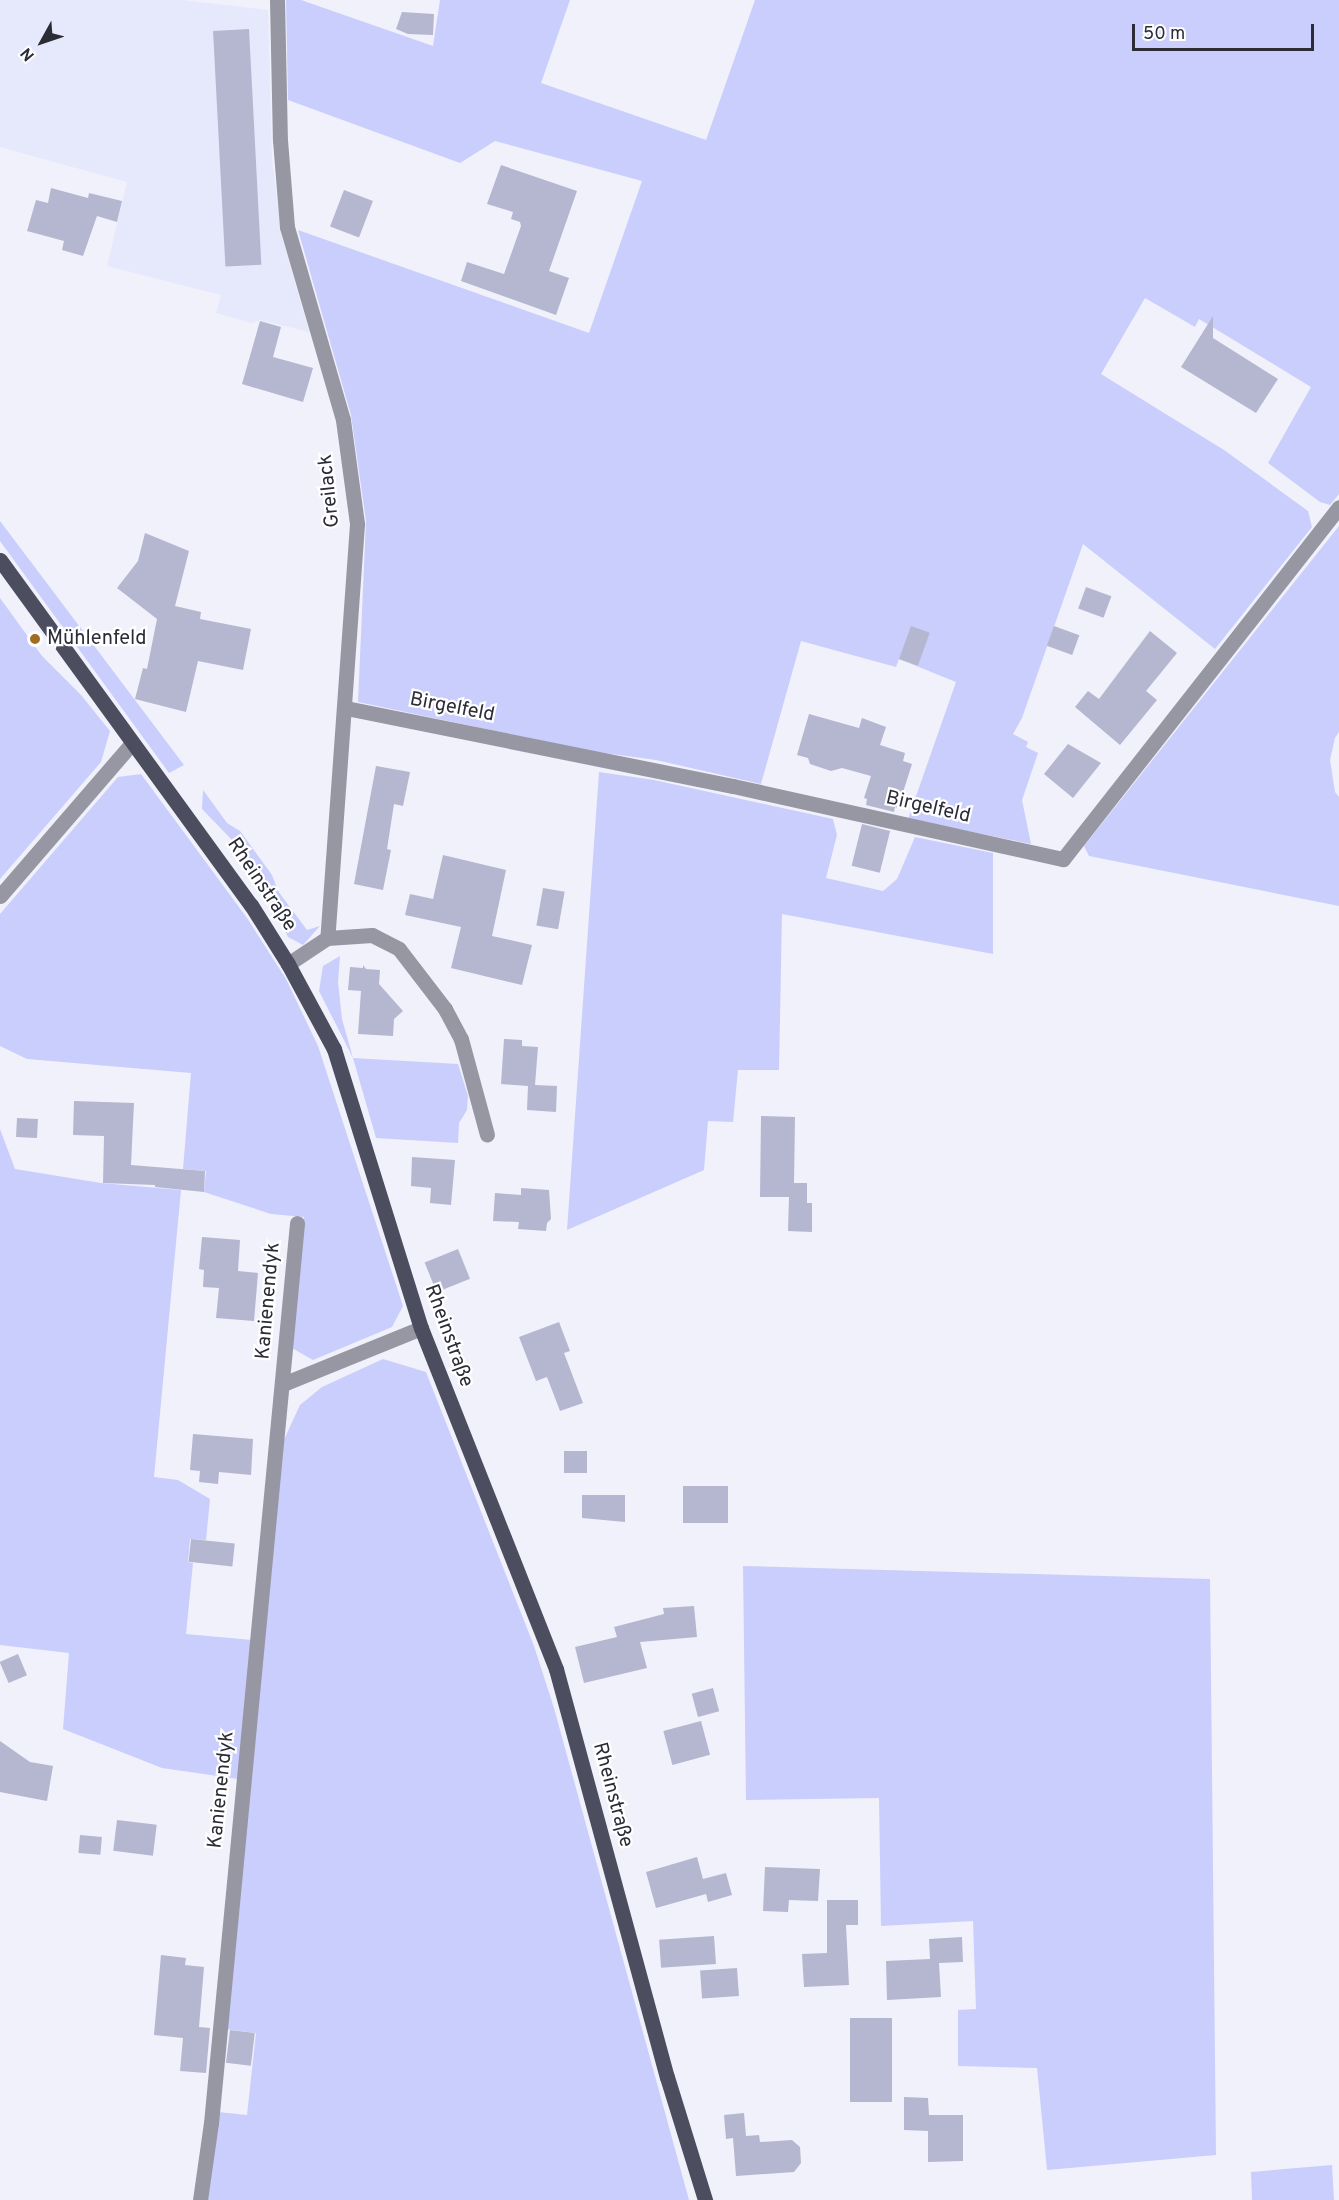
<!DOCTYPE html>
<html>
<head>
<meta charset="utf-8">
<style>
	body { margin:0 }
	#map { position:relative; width:1339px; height:2200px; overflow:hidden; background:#f0f1fb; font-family:Overpass,sans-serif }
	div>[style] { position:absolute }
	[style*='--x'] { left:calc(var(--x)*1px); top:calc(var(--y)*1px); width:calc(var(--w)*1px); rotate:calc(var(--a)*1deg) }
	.built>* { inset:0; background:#e6e8fc }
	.green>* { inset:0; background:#cacefc }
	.building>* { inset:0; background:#b4b7cf; transform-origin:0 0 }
	.minor>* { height:15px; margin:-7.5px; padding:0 7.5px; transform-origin:7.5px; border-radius:7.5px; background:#9697a2 }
	.major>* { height:15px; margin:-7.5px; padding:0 7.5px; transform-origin:7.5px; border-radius:7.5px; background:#4c4e60 }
	.dots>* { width:16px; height:16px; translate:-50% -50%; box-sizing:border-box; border:3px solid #fff; border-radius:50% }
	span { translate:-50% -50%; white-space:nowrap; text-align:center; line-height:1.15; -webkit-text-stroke:4.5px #fff; paint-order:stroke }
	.street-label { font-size:20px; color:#2b2c36 }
	.poi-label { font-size:20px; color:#2b2c36 }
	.left { translate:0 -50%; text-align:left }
	.north { position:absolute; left:12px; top:12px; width:60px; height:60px; -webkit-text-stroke:4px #fff; paint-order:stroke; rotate:230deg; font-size:16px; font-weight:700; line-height:24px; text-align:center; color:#2b2c36 }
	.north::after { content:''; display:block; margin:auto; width:21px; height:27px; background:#2b2c36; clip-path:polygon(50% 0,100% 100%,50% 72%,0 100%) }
	.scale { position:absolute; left:1132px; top:24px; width:182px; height:27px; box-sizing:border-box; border:3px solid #2b2c36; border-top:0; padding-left:8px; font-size:18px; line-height:21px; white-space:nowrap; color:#2b2c36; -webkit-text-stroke:4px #fff; paint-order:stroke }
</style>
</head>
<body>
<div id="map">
	<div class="built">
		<i style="clip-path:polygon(0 0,181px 0,268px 10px,272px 158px,281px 234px,309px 332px,260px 320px,251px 323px,216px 313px,221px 295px,107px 266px,127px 182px,0 147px)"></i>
	</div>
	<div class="green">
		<i style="clip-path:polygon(286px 0,301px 0,433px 46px,440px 0,570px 0,541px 83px,706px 140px,755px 0,1339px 0,1339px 494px,1330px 505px,1320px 502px,1268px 463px,1311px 387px,1199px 319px,1195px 327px,1145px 298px,1101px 374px,1224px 450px,1308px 511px,1312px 527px,1215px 649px,1083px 544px,1022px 718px,1013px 734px,1028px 742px,1026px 747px,1038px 753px,1022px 800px,1031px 844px,908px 819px,956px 682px,899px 659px,896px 667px,801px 641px,761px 784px,656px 760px,590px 751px,358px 702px,366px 521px,351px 415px,298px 230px,589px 333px,642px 181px,495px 141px,460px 163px,288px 100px)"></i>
		<i style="clip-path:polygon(0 521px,184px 765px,169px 773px,0 541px)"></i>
		<i style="clip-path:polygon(1339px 526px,1339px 732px,1335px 738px,1330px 760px,1335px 792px,1339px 797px,1339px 906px,1089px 856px,1084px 846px)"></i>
		<i style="clip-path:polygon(0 598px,42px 656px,81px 695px,110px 731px,101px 762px,0 879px)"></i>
		<i style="clip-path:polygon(599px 772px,654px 780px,833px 819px,837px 835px,826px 878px,883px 891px,897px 879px,915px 837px,993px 853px,993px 954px,782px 914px,779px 1070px,738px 1070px,733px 1122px,708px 1121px,704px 1170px,567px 1230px)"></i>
		<i style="clip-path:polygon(141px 774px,247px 918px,286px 979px,318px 1046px,403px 1306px,392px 1327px,313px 1360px,290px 1347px,304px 1217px,271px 1214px,204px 1192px,206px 1171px,183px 1169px,191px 1073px,27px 1059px,0 1046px,0 914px,118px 777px)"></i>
		<i style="clip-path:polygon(203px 790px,227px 823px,240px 831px,272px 875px,278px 891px,307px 930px,320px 926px,303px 945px,288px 937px,260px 878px,231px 839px,202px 809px)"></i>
		<i style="clip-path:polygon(340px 956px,338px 982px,342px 1019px,353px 1058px,458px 1064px,468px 1096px,467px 1110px,459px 1123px,458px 1143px,376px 1138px,353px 1058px,319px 991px,323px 966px)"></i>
		<i style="clip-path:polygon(0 1129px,15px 1169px,101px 1183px,181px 1190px,154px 1477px,178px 1480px,210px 1499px,206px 1540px,190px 1539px,188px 1562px,193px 1563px,186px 1634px,252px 1640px,238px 1779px,162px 1768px,63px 1729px,69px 1653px,0 1645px)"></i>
		<i style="clip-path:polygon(383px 1359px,426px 1372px,534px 1646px,554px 1708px,689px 2200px,206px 2200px,218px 2112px,247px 2115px,256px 2033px,225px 2029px,281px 1446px,300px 1405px,322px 1387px)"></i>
		<i style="clip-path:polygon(743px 1566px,1210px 1579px,1216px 2155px,1047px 2170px,1037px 2068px,958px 2066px,958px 2010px,976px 2009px,973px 1921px,881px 1926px,879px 1798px,746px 1800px)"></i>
		<i style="clip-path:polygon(1332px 2165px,1334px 2200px,1252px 2200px,1251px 2172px)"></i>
	</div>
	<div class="building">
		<i style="clip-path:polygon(402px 12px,434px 14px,433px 35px,408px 34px,396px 29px)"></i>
		<i style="left:249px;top:29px;width:236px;height:36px;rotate:87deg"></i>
		<i style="clip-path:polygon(501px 165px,577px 191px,549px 271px,569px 278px,556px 315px,461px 281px,467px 262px,504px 274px,521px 226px,520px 222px,511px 219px,513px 212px,487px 204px)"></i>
		<i style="clip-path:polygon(51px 188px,88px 198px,89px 193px,122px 201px,117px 222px,97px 216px,83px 256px,62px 250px,64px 241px,27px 231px,36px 200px,48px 203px)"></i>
		<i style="left:344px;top:190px;width:31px;height:39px;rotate:21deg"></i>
		<i style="clip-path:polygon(1213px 316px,1213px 338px,1278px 379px,1256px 413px,1181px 367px)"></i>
		<i style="clip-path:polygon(260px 321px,281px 327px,273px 357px,313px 368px,303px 402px,242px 384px)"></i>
		<i style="clip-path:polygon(145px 533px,189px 551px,175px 606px,201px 612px,200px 619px,251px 629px,243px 670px,198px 661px,186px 712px,135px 699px,143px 668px,147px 669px,157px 619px,117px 588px,138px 561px)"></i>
		<i style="left:1086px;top:587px;width:27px;height:23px;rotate:20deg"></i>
		<i style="left:911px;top:626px;width:20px;height:35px;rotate:20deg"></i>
		<i style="left:1054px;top:626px;width:27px;height:21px;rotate:20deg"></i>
		<i style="clip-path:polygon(1150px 631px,1177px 653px,1146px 691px,1157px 700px,1120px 745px,1075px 707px,1088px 691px,1099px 699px)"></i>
		<i style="clip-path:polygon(809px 714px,859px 728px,862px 718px,886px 727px,880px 745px,905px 753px,903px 761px,912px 764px,898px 808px,895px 807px,894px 812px,866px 805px,867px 799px,864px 798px,871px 776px,842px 768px,831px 771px,810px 764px,808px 758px,797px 755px)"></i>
		<i style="clip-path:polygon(1068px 744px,1101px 763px,1073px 798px,1044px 774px)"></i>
		<i style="clip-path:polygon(376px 766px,410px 772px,403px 806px,394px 804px,387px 849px,391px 850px,383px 890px,354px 884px)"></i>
		<i style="left:862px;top:824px;width:29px;height:43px;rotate:14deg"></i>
		<i style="clip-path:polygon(443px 855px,506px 870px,492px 936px,532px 945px,522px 985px,451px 968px,461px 927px,405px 915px,410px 894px,433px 899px)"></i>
		<i style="left:543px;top:888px;width:22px;height:38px;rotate:10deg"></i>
		<i style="clip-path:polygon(363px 965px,366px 969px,380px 970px,379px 984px,403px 1011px,394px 1019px,393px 1036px,358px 1034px,361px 991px,348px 990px,350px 967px,363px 968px)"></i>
		<i style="clip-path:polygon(504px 1039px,522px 1040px,522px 1046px,538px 1047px,535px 1085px,557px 1086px,556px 1112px,527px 1110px,528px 1086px,501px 1084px)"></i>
		<i style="clip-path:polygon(74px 1101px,134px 1103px,131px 1165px,205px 1171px,204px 1192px,155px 1187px,155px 1185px,103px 1183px,104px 1136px,73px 1135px)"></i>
		<i style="clip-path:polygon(761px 1116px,795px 1117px,794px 1183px,807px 1183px,807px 1203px,812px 1203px,812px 1232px,788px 1231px,789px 1197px,760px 1197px)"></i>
		<i style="left:17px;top:1118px;width:21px;height:19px;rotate:3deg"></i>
		<i style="clip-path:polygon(412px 1157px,455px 1160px,451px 1205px,430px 1203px,431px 1188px,411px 1186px)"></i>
		<i style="clip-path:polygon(521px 1188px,549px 1190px,551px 1219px,547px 1223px,546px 1231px,518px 1229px,519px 1222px,493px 1221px,495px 1193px,521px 1195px)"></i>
		<i style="clip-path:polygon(202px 1237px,240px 1240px,238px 1271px,258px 1273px,254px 1321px,216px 1318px,219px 1288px,203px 1287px,204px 1270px,199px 1269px)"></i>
		<i style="left:458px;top:1249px;width:32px;height:36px;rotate:68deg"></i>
		<i style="clip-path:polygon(559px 1322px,570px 1351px,564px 1353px,583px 1403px,560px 1411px,547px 1377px,536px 1381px,519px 1337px)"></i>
		<i style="clip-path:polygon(193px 1434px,253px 1439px,251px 1475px,219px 1472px,218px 1484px,199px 1482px,200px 1471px,190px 1470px)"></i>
		<i style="left:564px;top:1451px;width:23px;height:22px"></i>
		<i style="left:683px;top:1486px;width:45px;height:37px"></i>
		<i style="clip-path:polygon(582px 1495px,625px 1495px,625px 1522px,582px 1518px)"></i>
		<i style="left:191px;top:1539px;width:44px;height:23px;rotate:6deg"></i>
		<i style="clip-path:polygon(694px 1606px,697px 1637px,640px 1642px,647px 1668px,584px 1683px,575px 1647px,617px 1637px,614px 1627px,664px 1614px,663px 1608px)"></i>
		<i style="left:18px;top:1654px;width:23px;height:20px;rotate:67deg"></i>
		<i style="left:713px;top:1688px;width:24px;height:22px;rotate:75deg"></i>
		<i style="left:701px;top:1721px;width:35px;height:39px;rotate:75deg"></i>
		<i style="clip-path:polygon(0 1741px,30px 1762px,53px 1766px,47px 1801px,0 1792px)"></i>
		<i style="left:117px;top:1820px;width:40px;height:31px;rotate:7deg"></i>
		<i style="left:80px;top:1835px;width:22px;height:18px;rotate:5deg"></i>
		<i style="clip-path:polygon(697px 1857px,703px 1879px,726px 1873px,732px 1895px,708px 1902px,706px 1894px,656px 1908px,646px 1872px)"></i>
		<i style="clip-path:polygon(765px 1867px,820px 1869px,818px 1901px,789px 1900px,788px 1912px,763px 1911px)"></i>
		<i style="clip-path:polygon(827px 1900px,858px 1900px,858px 1925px,846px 1925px,849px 1985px,804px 1987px,802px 1954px,827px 1953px)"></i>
		<i style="left:714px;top:1936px;width:28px;height:55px;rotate:86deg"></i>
		<i style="clip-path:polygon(962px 1937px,963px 1962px,939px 1963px,941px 1997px,887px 2000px,886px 1961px,930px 1959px,929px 1939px)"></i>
		<i style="clip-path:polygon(161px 1955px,186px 1958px,185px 1965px,204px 1967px,199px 2027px,210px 2028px,206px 2073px,180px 2071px,183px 2038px,154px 2035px)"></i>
		<i style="left:737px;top:1968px;width:28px;height:37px;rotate:86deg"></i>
		<i style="left:850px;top:2018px;width:42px;height:84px"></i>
		<i style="left:230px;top:2030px;width:25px;height:33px;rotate:7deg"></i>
		<i style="clip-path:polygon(904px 2097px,928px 2098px,929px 2115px,963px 2115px,963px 2161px,928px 2162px,928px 2131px,904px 2130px)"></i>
		<i style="clip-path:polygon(744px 2113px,746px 2136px,759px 2135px,760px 2142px,792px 2140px,800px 2147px,801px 2163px,794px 2172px,736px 2176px,733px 2138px,726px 2139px,724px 2115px)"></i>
	</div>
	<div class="minor">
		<i style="--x:277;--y:0;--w:140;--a:88.8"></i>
		<i style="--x:280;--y:140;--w:87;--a:85.4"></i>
		<i style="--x:287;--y:227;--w:201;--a:73.8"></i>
		<i style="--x:343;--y:420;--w:105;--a:82.3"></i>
		<i style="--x:357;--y:524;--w:415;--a:94.1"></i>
		<i style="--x:327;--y:938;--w:47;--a:146.3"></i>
		<i style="--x:346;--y:708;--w:395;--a:11.4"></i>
		<i style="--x:733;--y:786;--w:338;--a:12.5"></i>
		<i style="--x:1063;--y:859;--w:447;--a:-51.9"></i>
		<i style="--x:0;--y:896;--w:202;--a:-49.2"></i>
		<i style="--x:327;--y:938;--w:45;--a:-3.8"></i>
		<i style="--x:372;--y:935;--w:30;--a:27"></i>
		<i style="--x:399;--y:949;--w:76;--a:52.5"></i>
		<i style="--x:445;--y:1009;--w:34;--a:62"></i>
		<i style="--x:461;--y:1039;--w:99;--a:74.8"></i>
		<i style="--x:283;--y:1384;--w:149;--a:-22.1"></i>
		<i style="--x:200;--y:2200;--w:78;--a:-81.9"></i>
		<i style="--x:211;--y:2123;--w:904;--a:-84.54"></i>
	</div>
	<div class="major">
		<i style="--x:0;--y:560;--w:427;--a:54"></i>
		<i style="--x:251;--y:905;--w:70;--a:57.9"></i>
		<i style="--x:288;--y:964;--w:97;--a:61.6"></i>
		<i style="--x:334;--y:1049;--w:292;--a:72.7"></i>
		<i style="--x:421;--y:1328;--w:367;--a:68.4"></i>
		<i style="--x:556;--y:1669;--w:423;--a:74.8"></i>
		<i style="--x:667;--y:2077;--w:129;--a:72.8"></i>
	</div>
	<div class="dots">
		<i style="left:35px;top:639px;background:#a16c24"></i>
	</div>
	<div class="street-label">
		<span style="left:330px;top:491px;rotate:-96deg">Greilack</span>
		<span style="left:452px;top:708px;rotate:11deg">Birgelfeld</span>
		<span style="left:928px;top:808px;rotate:13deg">Birgelfeld</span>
		<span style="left:261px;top:885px;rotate:56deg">Rheinstraße</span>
		<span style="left:269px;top:1301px;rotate:-85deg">Kanienendyk</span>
		<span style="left:448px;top:1336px;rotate:70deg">Rheinstraße</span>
		<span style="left:222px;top:1790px;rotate:-84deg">Kanienendyk</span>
		<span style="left:612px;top:1795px;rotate:75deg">Rheinstraße</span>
	</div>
	<div class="poi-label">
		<span class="left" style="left:47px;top:639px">Mühlenfeld</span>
	</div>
	<div class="north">N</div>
	<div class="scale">50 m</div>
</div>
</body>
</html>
